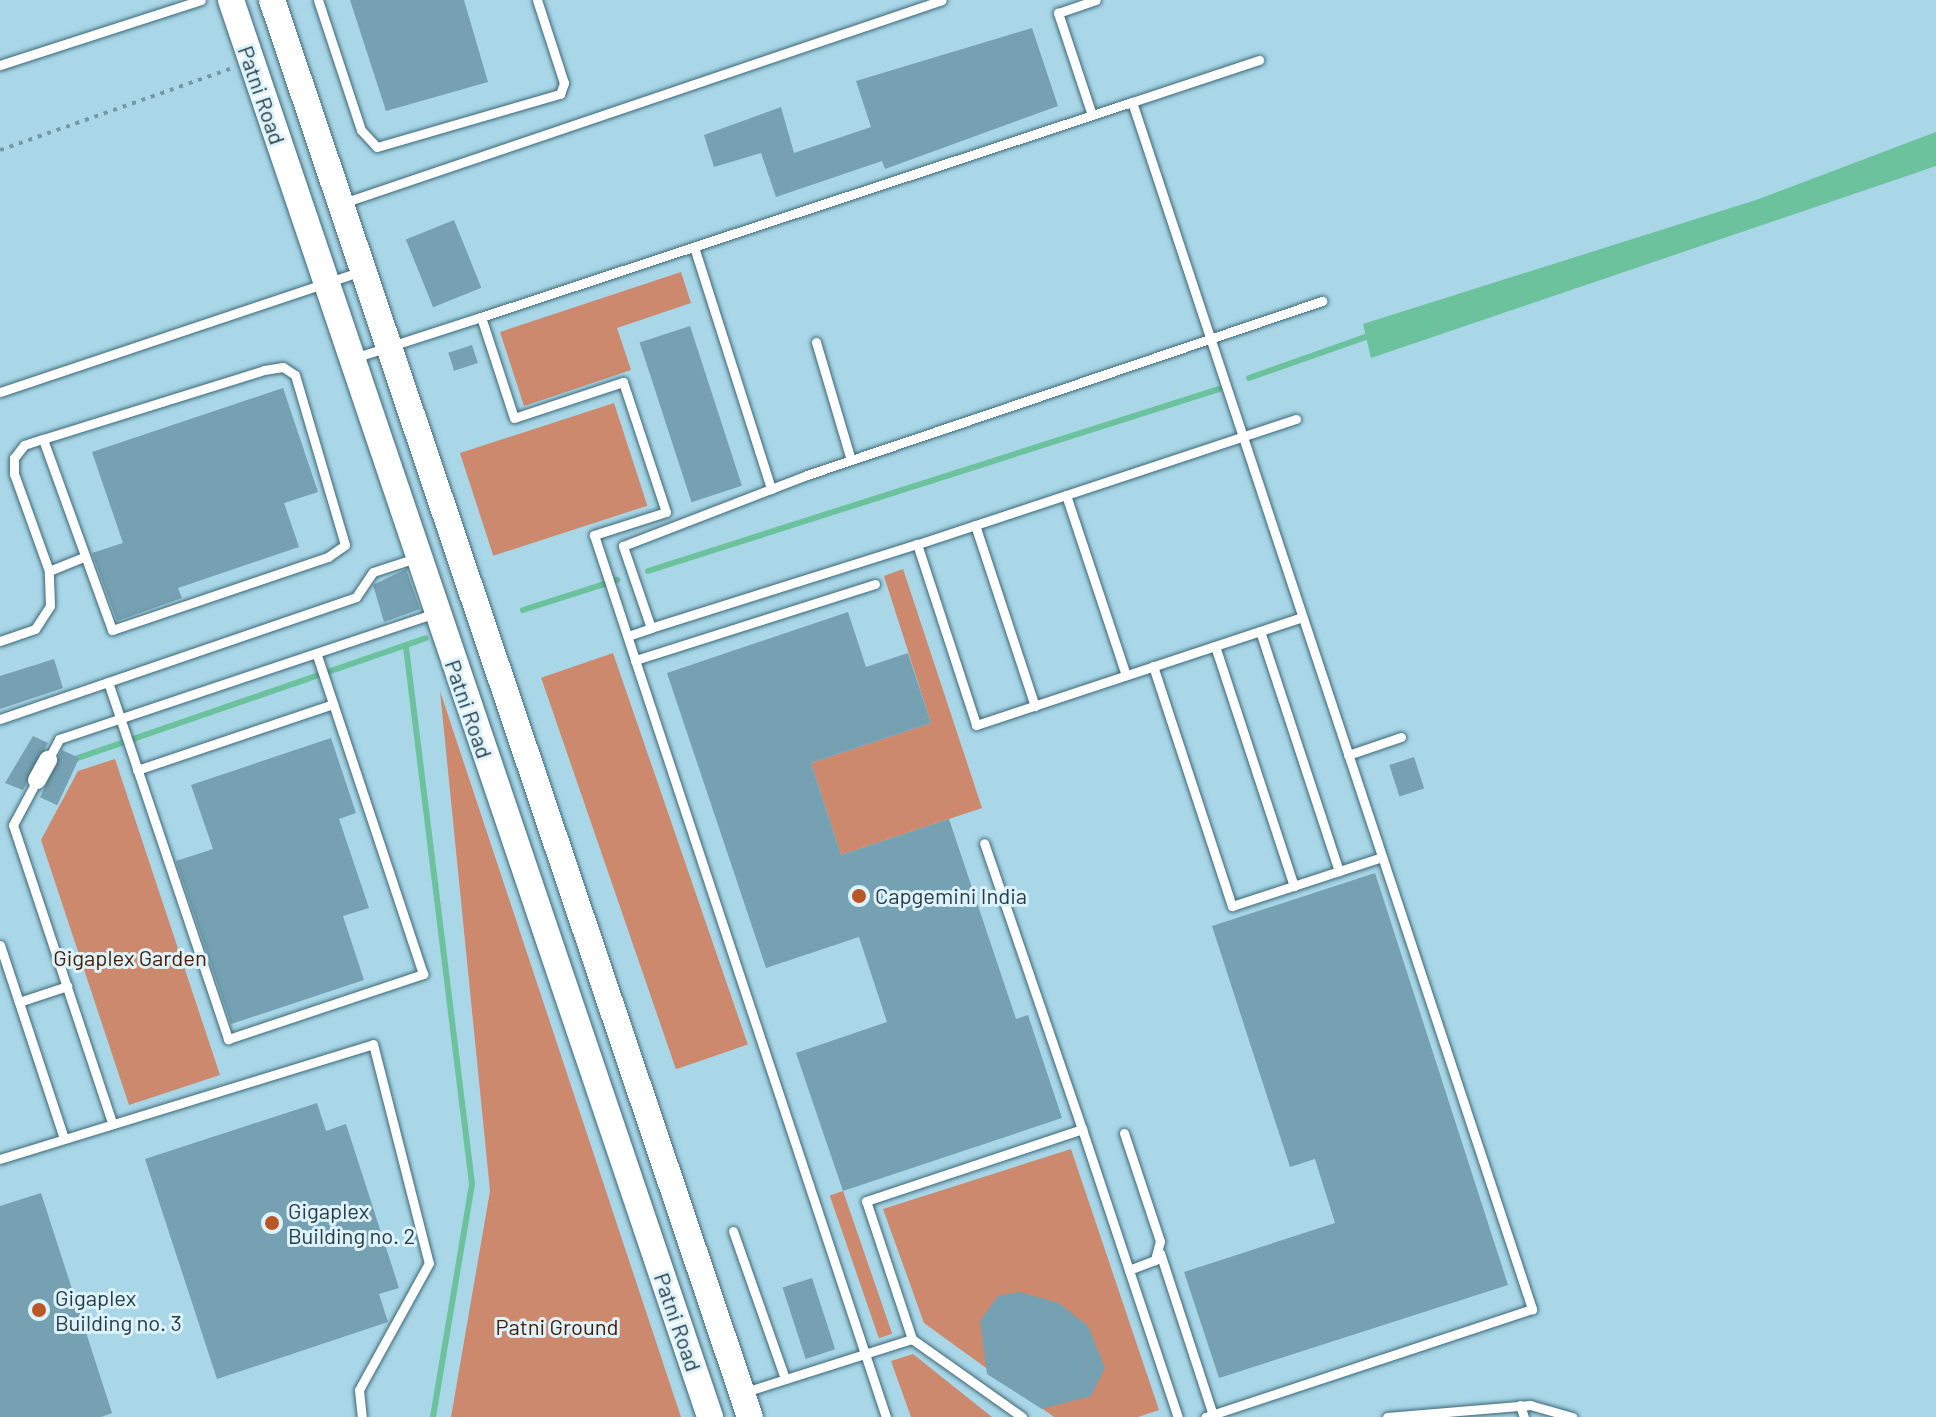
<!DOCTYPE html>
<html>
<head>
<meta charset="utf-8">
<style>
	body { margin:0 }
	#map { position:relative; width:1936px; height:1417px; overflow:hidden; background:#a9d7e8; font-family:Barlow,sans-serif }
	div>[style] { position:absolute }
	[style*='--x'] { left:calc(var(--x)*1px); top:calc(var(--y)*1px); width:calc(var(--w)*1px); rotate:calc(var(--a)*1deg) }
	.green>* { inset:0; background:#cd896d; transform-origin:0 0 }
	.water>* { inset:0; background:#6bc29c }
	.stream>* { height:6px; margin:-3px; padding:0 3px; transform-origin:3px; border-radius:3px; background:#6bc29c }
	.building>* { inset:0; background:#75a1b2; transform-origin:0 0 }
	.path>* { height:4px; margin-top:-2px; transform-origin:0; background:repeating-linear-gradient(90deg,#7598a5 0 4px,transparent 0 10px) }
	.roads { filter:drop-shadow(0 0 2px #3d6877) drop-shadow(0 0 2px #3d6877) }
	.lane>* { height:9px; margin:-4.5px; padding:0 4.5px; transform-origin:4.5px; border-radius:4.5px; background:#fff }
	.street>* { height:18px; margin:-9px; padding:0 9px; transform-origin:9px; border-radius:9px; background:#fff }
	.secondary>* { height:26px; margin:-13px; padding:0 13px; transform-origin:13px; border-radius:13px; background:#fff }
	.dots>* { width:22px; height:22px; translate:-50% -50%; box-sizing:border-box; border:4px solid #ddf3fc; border-radius:50% }
	span { translate:-50% -50%; white-space:nowrap; text-align:center; line-height:1.15; -webkit-text-stroke:6px #ddf3fc; paint-order:stroke }
	.street-label { font-size:22px; color:#293c43 }
	.poi-label { font-size:22px; color:#293c43 }
	.left { translate:0 -50%; text-align:left }
	.park-label { font-size:22px; color:#491a03 }
</style>
</head>
<body>
<div id="map">
	<div class="green">
		<i style="clip-path:polygon(681px 272px,691px 303px,617px 328px,631px 370px,524px 406px,500px 332px)"></i>
		<i style="left:614px;top:403px;width:108px;height:162px;rotate:72deg"></i>
		<i style="clip-path:polygon(903px 569px,982px 808px,841px 855px,811px 763px,931px 723px,884px 576px)"></i>
		<i style="left:613px;top:653px;width:414px;height:76px;rotate:71deg"></i>
		<i style="clip-path:polygon(440px 691px,681px 1417px,451px 1417px,490px 1191px)"></i>
		<i style="clip-path:polygon(115px 759px,220px 1075px,129px 1105px,41px 840px,78px 771px)"></i>
		<i style="clip-path:polygon(1071px 1149px,1159px 1410px,1138px 1417px,1054px 1417px,924px 1323px,883px 1209px)"></i>
		<i style="left:843px;top:1191px;width:151px;height:14px;rotate:71deg"></i>
		<i style="clip-path:polygon(913px 1354px,992px 1417px,911px 1417px,891px 1361px)"></i>
	</div>
	<div class="water">
		<i style="clip-path:polygon(1936px 132px,1936px 166px,1371px 358px,1363px 324px,1756px 200px)"></i>
	</div>
	<div class="stream">
		<i style="--x:1249;--y:378;--w:133;--a:-19.4"></i>
		<i style="--x:648;--y:571;--w:599;--a:-17.68"></i>
		<i style="--x:523;--y:610;--w:99;--a:-17.7"></i>
		<i style="--x:406;--y:647;--w:541;--a:82.99"></i>
		<i style="--x:472;--y:1184;--w:236;--a:99.5"></i>
		<i style="--x:72;--y:760;--w:374;--a:-19"></i>
	</div>
	<div class="building">
		<i style="clip-path:polygon(350px 0,464px 0,488px 82px,386px 111px)"></i>
		<i style="clip-path:polygon(1032px 28px,1058px 106px,885px 169px,882px 161px,776px 197px,761px 153px,714px 167px,704px 135px,781px 107px,794px 153px,871px 127px,856px 81px)"></i>
		<i style="left:454px;top:220px;width:73px;height:52px;rotate:68deg"></i>
		<i style="left:690px;top:326px;width:168px;height:53px;rotate:72deg"></i>
		<i style="left:472px;top:345px;width:19px;height:25px;rotate:72deg"></i>
		<i style="clip-path:polygon(283px 388px,318px 492px,284px 503px,299px 547px,178px 588px,182px 598px,117px 621px,92px 553px,123px 543px,92px 452px)"></i>
		<i style="clip-path:polygon(406px 569px,420px 609px,384px 622px,373px 585px)"></i>
		<i style="clip-path:polygon(848px 612px,866px 667px,908px 653px,931px 723px,811px 763px,841px 855px,949px 819px,1016px 1019px,1028px 1015px,1062px 1118px,843px 1191px,796px 1053px,887px 1022px,859px 937px,766px 968px,667px 673px)"></i>
		<i style="clip-path:polygon(54px 659px,63px 688px,0 709px,0 676px)"></i>
		<i style="clip-path:polygon(33px 736px,48px 743px,23px 790px,5px 783px)"></i>
		<i style="clip-path:polygon(331px 738px,356px 813px,339px 819px,369px 908px,343px 916px,364px 980px,231px 1024px,176px 861px,213px 849px,191px 785px)"></i>
		<i style="left:62px;top:750px;width:19px;height:52px;rotate:25deg"></i>
		<i style="left:1414px;top:757px;width:33px;height:26px;rotate:72deg"></i>
		<i style="clip-path:polygon(1375px 873px,1508px 1285px,1219px 1378px,1184px 1272px,1335px 1223px,1315px 1159px,1290px 1167px,1212px 926px)"></i>
		<i style="clip-path:polygon(317px 1103px,326px 1131px,346px 1124px,399px 1288px,379px 1294px,388px 1322px,217px 1379px,145px 1159px)"></i>
		<i style="clip-path:polygon(41px 1193px,112px 1413px,101px 1417px,0 1417px,0 1206px)"></i>
		<i style="left:812px;top:1278px;width:75px;height:31px;rotate:72deg"></i>
		<i style="clip-path:polygon(1020px 1292px,1059px 1303px,1088px 1326px,1105px 1368px,1091px 1396px,1042px 1409px,987px 1374px,980px 1321px,998px 1296px)"></i>
	</div>
	<div class="path">
		<i style="--x:0;--y:150;--w:244;--a:-19.4"></i>
	</div>
	<div class="roads">
		<div class="lane">
			<i style="--x:318;--y:0;--w:137;--a:71.7"></i>
			<i style="--x:361;--y:130;--w:23;--a:47"></i>
			<i style="--x:377;--y:147;--w:191;--a:-16.2"></i>
			<i style="--x:560;--y:94;--w:12;--a:-70"></i>
			<i style="--x:564;--y:83;--w:87;--a:-108"></i>
			<i style="--x:0;--y:65;--w:211;--a:-17.9"></i>
			<i style="--x:1132;--y:102;--w:134;--a:-18.3"></i>
			<i style="--x:1092;--y:115;--w:108;--a:-108.4"></i>
			<i style="--x:1058;--y:13;--w:40;--a:-18.9"></i>
			<i style="--x:343;--y:203;--w:632;--a:-18.72"></i>
			<i style="--x:694;--y:247;--w:254;--a:72.3"></i>
			<i style="--x:481;--y:317;--w:686;--a:-18.28"></i>
			<i style="--x:1132;--y:102;--w:1272;--a:71.66"></i>
			<i style="--x:1532;--y:1309;--w:344;--a:161.7"></i>
			<i style="--x:816;--y:342;--w:123;--a:73.5"></i>
			<i style="--x:354;--y:358;--w:133;--a:-17.9"></i>
			<i style="--x:481;--y:317;--w:106;--a:71.9"></i>
			<i style="--x:514;--y:418;--w:115;--a:-18.3"></i>
			<i style="--x:623;--y:382;--w:137;--a:71.7"></i>
			<i style="--x:666;--y:512;--w:76;--a:162.3"></i>
			<i style="--x:594;--y:535;--w:132;--a:71.8"></i>
			<i style="--x:0;--y:392;--w:381;--a:-18.5"></i>
			<i style="--x:1296;--y:419;--w:399;--a:161.7"></i>
			<i style="--x:917;--y:544;--w:190;--a:71.9"></i>
			<i style="--x:976;--y:725;--w:343;--a:-18.3"></i>
			<i style="--x:1066;--y:495;--w:190;--a:71.6"></i>
			<i style="--x:975;--y:525;--w:191;--a:71.7"></i>
			<i style="--x:917;--y:544;--w:279;--a:162.5"></i>
			<i style="--x:651;--y:628;--w:87;--a:-108.9"></i>
			<i style="--x:623;--y:546;--w:197;--a:-21.1"></i>
			<i style="--x:807;--y:475;--w:544;--a:-18.67"></i>
			<i style="--x:49;--y:571;--w:37;--a:-22"></i>
			<i style="--x:875;--y:584;--w:252;--a:162.4"></i>
			<i style="--x:635;--y:660;--w:798;--a:71.66"></i>
			<i style="--x:1260;--y:631;--w:253;--a:71.8"></i>
			<i style="--x:628;--y:636;--w:24;--a:-19"></i>
			<i style="--x:0;--y:641;--w:37;--a:-19"></i>
			<i style="--x:35;--y:629;--w:27;--a:-57"></i>
			<i style="--x:50;--y:606;--w:35;--a:-92"></i>
			<i style="--x:49;--y:571;--w:103;--a:-109.8"></i>
			<i style="--x:14;--y:474;--w:16;--a:-90"></i>
			<i style="--x:14;--y:458;--w:16;--a:-52"></i>
			<i style="--x:24;--y:445;--w:20;--a:-18"></i>
			<i style="--x:43;--y:439;--w:232;--a:-17.3"></i>
			<i style="--x:264;--y:370;--w:19;--a:-9"></i>
			<i style="--x:283;--y:367;--w:14;--a:34"></i>
			<i style="--x:295;--y:375;--w:177;--a:73.6"></i>
			<i style="--x:345;--y:545;--w:21;--a:145"></i>
			<i style="--x:328;--y:557;--w:228;--a:161.3"></i>
			<i style="--x:112;--y:630;--w:203;--a:-109.9"></i>
			<i style="--x:1215;--y:646;--w:253;--a:71.8"></i>
			<i style="--x:1153;--y:666;--w:253;--a:71.8"></i>
			<i style="--x:1232;--y:906;--w:158;--a:-18.1"></i>
			<i style="--x:108;--y:682;--w:377;--a:71.4"></i>
			<i style="--x:228;--y:1039;--w:206;--a:-18.4"></i>
			<i style="--x:423;--y:974;--w:338;--a:-108.4"></i>
			<i style="--x:0;--y:719;--w:376;--a:-18.9"></i>
			<i style="--x:356;--y:597;--w:30;--a:-56"></i>
			<i style="--x:373;--y:572;--w:45;--a:-18"></i>
			<i style="--x:1348;--y:755;--w:56;--a:-18.8"></i>
			<i style="--x:48;--y:760;--w:24;--a:-62"></i>
			<i style="--x:59;--y:739;--w:397;--a:-18.5"></i>
			<i style="--x:137;--y:770;--w:207;--a:-18.6"></i>
			<i style="--x:37;--y:780;--w:51;--a:118.1"></i>
			<i style="--x:13;--y:825;--w:314;--a:71.6"></i>
			<i style="--x:0;--y:945;--w:203;--a:71.7"></i>
			<i style="--x:19;--y:1002;--w:51;--a:-18.4"></i>
			<i style="--x:1082;--y:1129;--w:304;--a:71.6"></i>
			<i style="--x:1124;--y:1133;--w:114;--a:71.6"></i>
			<i style="--x:1160;--y:1241;--w:20;--a:105"></i>
			<i style="--x:1155;--y:1260;--w:28;--a:159"></i>
			<i style="--x:0;--y:1159;--w:390;--a:-17.1"></i>
			<i style="--x:373;--y:1044;--w:226;--a:75.7"></i>
			<i style="--x:429;--y:1263;--w:145;--a:118.9"></i>
			<i style="--x:359;--y:1390;--w:27;--a:84"></i>
			<i style="--x:733;--y:1231;--w:157;--a:70.6"></i>
			<i style="--x:1160;--y:1253;--w:170;--a:71.9"></i>
			<i style="--x:912;--y:1339;--w:145;--a:-108.4"></i>
			<i style="--x:866;--y:1201;--w:228;--a:-18.4"></i>
			<i style="--x:1082;--y:1129;--w:302;--a:-108.9"></i>
			<i style="--x:745;--y:1392;--w:175;--a:-17.6"></i>
			<i style="--x:912;--y:1339;--w:135;--a:35.3"></i>
			<i style="--x:1520;--y:1405;--w:13;--a:72"></i>
			<i style="--x:1387;--y:1417;--w:144;--a:-4.8"></i>
			<i style="--x:1530;--y:1405;--w:44;--a:15.9"></i>
		</div>
		<div class="street">
			<i style="--x:37;--y:780;--w:23;--a:-61"></i>
		</div>
		<div class="secondary">
			<i style="--x:231;--y:0;--w:1496;--a:71.32"></i>
			<i style="--x:272;--y:0;--w:1495;--a:71.36"></i>
		</div>
	</div>
	<div class="dots">
		<i style="left:859px;top:896px;background:#bb5626"></i>
		<i style="left:272px;top:1223px;background:#bb5626"></i>
		<i style="left:39px;top:1310px;background:#bb5626"></i>
	</div>
	<div class="street-label">
		<span style="left:262px;top:95px;rotate:71deg">Patni Road</span>
		<span style="left:469px;top:709px;rotate:71deg">Patni Road</span>
		<span style="left:678px;top:1322px;rotate:71deg">Patni Road</span>
	</div>
	<div class="poi-label">
		<span class="left" style="left:875px;top:896px">Capgemini India</span>
		<span class="left" style="left:288px;top:1223px">Gigaplex<br>Building no. 2</span>
		<span class="left" style="left:55px;top:1310px">Gigaplex<br>Building no. 3</span>
	</div>
	<div class="park-label">
		<span style="left:130px;top:958px">Gigaplex Garden</span>
		<span style="left:557px;top:1327px">Patni Ground</span>
	</div>
</div>
</body>
</html>
